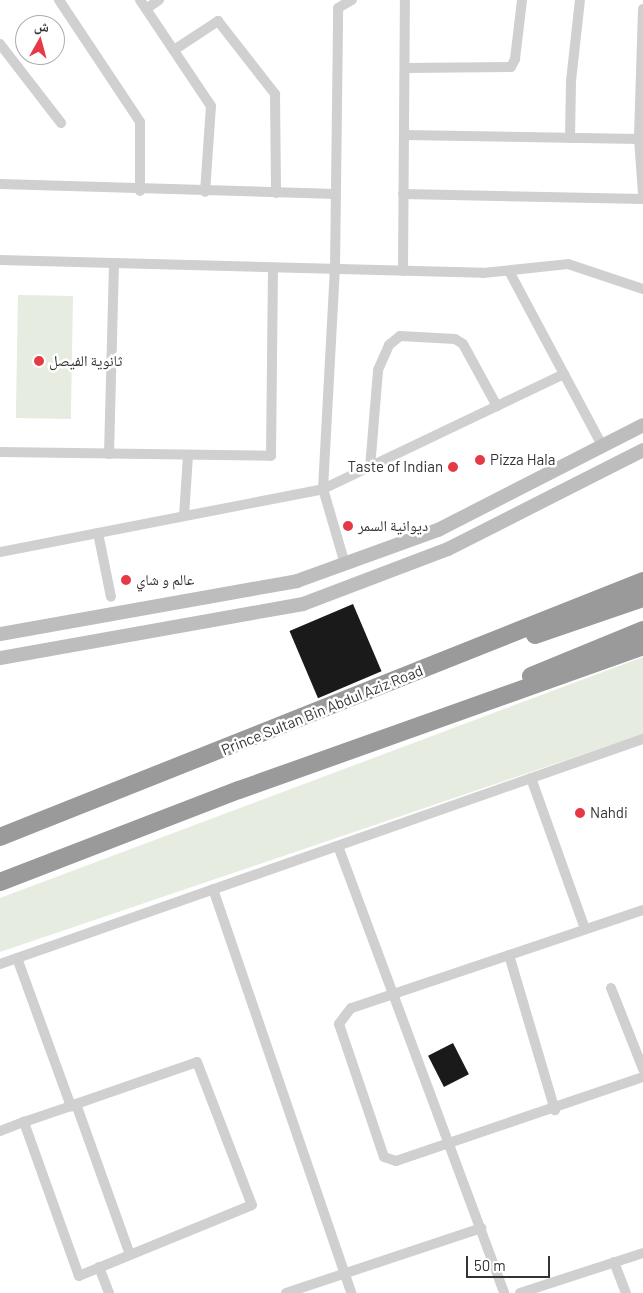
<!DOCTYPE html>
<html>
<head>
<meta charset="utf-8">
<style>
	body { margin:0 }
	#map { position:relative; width:643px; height:1293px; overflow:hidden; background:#fff; font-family:Barlow,"Noto Naskh Arabic",sans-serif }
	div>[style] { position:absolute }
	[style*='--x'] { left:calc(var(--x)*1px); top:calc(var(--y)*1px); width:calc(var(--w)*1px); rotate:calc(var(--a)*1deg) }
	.green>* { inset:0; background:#e6ecdf; transform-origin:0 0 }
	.building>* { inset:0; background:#1a1a1a; transform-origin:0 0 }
	.street>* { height:10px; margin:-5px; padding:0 5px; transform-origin:5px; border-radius:5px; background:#d0d0d0 }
	.secondary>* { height:14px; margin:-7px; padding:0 7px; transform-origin:7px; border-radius:7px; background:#bdbdbd }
	.highway>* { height:18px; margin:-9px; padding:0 9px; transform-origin:9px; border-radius:9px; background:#9a9a9a }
	.dots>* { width:14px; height:14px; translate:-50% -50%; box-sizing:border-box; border:2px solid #fff; border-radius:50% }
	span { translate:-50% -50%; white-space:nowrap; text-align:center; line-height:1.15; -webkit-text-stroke:5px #fff; paint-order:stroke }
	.poi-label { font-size:15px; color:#333 }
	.left { translate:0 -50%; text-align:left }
	.right { translate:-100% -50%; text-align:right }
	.street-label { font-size:15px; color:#333 }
	.north { position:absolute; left:15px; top:15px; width:50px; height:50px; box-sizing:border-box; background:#fff; border:1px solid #adadad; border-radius:50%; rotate:7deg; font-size:14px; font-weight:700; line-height:20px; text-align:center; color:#333 }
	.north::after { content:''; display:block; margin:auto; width:18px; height:22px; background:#e63946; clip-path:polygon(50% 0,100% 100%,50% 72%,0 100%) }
	.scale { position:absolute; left:466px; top:1256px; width:84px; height:22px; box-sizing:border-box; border:2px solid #333; border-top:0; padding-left:6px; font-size:15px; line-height:18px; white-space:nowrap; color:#333; -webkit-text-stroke:4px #fff; paint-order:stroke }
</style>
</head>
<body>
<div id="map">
	<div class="green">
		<i style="left:18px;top:295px;width:55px;height:123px;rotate:1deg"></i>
		<i style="clip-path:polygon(643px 657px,643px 734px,0 952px,0 898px)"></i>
	</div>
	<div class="building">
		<i style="left:353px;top:604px;width:73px;height:69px;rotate:67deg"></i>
		<i style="left:453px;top:1043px;width:35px;height:28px;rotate:63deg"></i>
	</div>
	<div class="street">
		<i style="--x:59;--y:0;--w:146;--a:56.4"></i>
		<i style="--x:140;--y:122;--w:69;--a:90"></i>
		<i style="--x:140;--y:0;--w:128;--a:56.2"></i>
		<i style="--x:211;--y:106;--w:86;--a:94"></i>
		<i style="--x:146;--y:9;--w:16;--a:-35"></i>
		<i style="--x:643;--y:9;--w:130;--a:91.8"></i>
		<i style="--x:639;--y:139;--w:54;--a:85.8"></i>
		<i style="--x:0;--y:44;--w:100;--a:52.3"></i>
		<i style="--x:174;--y:50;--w:53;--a:-33.4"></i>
		<i style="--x:218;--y:21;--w:93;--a:52"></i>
		<i style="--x:275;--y:94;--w:99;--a:89.4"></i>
		<i style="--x:405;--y:68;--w:106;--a:-0.5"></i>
		<i style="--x:511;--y:67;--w:9;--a:-63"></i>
		<i style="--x:515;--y:59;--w:59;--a:-83.2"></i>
		<i style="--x:404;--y:135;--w:235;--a:1"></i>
		<i style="--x:570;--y:138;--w:57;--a:-89"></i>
		<i style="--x:571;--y:81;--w:81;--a:-83.7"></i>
		<i style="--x:0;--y:184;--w:336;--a:1.7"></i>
		<i style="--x:403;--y:194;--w:240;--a:1.2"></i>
		<i style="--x:0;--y:260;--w:483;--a:1.5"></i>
		<i style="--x:483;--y:273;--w:85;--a:-6"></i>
		<i style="--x:568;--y:264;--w:79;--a:18.4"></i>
		<i style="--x:403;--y:271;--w:271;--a:-89.6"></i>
		<i style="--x:509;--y:271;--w:197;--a:61.9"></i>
		<i style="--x:0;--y:452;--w:271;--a:0.8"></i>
		<i style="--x:271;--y:456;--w:188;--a:-89.4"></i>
		<i style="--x:109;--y:454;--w:191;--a:-88.5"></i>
		<i style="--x:370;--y:468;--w:98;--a:-85.3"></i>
		<i style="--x:378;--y:370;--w:27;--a:-66"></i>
		<i style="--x:389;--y:345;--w:14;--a:-39"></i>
		<i style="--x:400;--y:336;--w:55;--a:3.1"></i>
		<i style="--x:455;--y:339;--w:9;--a:32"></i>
		<i style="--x:463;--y:344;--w:71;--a:61.3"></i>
		<i style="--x:184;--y:516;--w:61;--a:-86.2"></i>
		<i style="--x:98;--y:533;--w:65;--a:78.5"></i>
		<i style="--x:0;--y:552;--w:329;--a:-11"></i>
		<i style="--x:323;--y:489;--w:267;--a:-25.5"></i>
		<i style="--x:345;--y:564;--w:78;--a:-106.3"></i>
		<i style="--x:323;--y:489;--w:220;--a:-86.9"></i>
		<i style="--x:335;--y:269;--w:261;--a:-89.3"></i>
		<i style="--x:338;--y:8;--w:16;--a:-30"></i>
		<i style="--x:531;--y:778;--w:160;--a:70.3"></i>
		<i style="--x:338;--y:846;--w:477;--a:69.6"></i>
		<i style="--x:213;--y:889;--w:427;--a:71.1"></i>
		<i style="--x:643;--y:910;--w:308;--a:161.4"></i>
		<i style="--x:351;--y:1008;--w:20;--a:127"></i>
		<i style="--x:339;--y:1024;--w:140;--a:71.3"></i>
		<i style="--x:384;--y:1157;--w:13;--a:18"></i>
		<i style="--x:396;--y:1161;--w:261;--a:-18.8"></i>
		<i style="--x:509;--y:955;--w:162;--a:73.5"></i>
		<i style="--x:17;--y:958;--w:158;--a:70"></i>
		<i style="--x:0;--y:964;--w:681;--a:-19.29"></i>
		<i style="--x:611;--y:988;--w:87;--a:68.4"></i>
		<i style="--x:76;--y:1104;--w:160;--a:70.3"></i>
		<i style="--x:0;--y:1131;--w:26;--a:-21"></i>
		<i style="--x:24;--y:1122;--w:50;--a:-18.8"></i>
		<i style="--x:71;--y:1106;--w:5;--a:-22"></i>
		<i style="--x:76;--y:1104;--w:128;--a:-19.1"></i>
		<i style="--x:197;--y:1062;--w:153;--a:69"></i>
		<i style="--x:252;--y:1205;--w:187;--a:157.7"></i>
		<i style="--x:79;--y:1276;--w:164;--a:-109.7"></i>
		<i style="--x:614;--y:1262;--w:33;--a:69"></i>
		<i style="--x:99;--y:1267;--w:28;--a:69"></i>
		<i style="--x:286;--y:1293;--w:206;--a:-18.4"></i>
		<i style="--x:520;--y:1293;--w:129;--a:-18"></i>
	</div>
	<div class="secondary">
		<i style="--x:0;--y:634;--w:302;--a:-10.1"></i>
		<i style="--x:297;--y:581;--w:150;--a:-19.9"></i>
		<i style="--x:438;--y:530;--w:230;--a:-27.1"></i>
		<i style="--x:0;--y:658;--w:308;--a:-10.1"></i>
		<i style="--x:303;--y:604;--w:155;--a:-20.8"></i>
		<i style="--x:448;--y:549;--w:219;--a:-26.9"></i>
	</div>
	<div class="highway">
		<i style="--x:535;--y:635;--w:114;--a:-18.9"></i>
		<i style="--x:531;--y:676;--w:121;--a:-22.3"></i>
		<i style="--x:0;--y:837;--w:692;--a:-21.71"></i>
		<i style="--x:0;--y:882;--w:256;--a:-21.1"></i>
		<i style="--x:239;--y:790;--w:429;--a:-19.6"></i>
	</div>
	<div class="dots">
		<i style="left:39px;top:361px;background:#e63946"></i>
		<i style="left:480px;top:460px;background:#e63946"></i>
		<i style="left:453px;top:467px;background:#e63946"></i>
		<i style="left:348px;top:526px;background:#e63946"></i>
		<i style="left:126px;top:580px;background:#e63946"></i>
		<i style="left:580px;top:813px;background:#e63946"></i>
	</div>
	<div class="poi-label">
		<span class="left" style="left:49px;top:361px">ثانوية الفيصل</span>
		<span class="left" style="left:490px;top:460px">Pizza Hala</span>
		<span class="right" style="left:443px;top:467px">Taste of Indian</span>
		<span class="left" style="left:358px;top:526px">ديوانية السمر</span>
		<span class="left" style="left:136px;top:580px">عالم و شاي</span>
		<span class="left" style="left:590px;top:813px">Nahdi</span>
	</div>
	<div class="street-label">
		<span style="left:322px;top:710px;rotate:-22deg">Prince Sultan Bin Abdul Aziz Road</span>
	</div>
	<div class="north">ش</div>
	<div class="scale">50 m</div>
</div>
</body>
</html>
